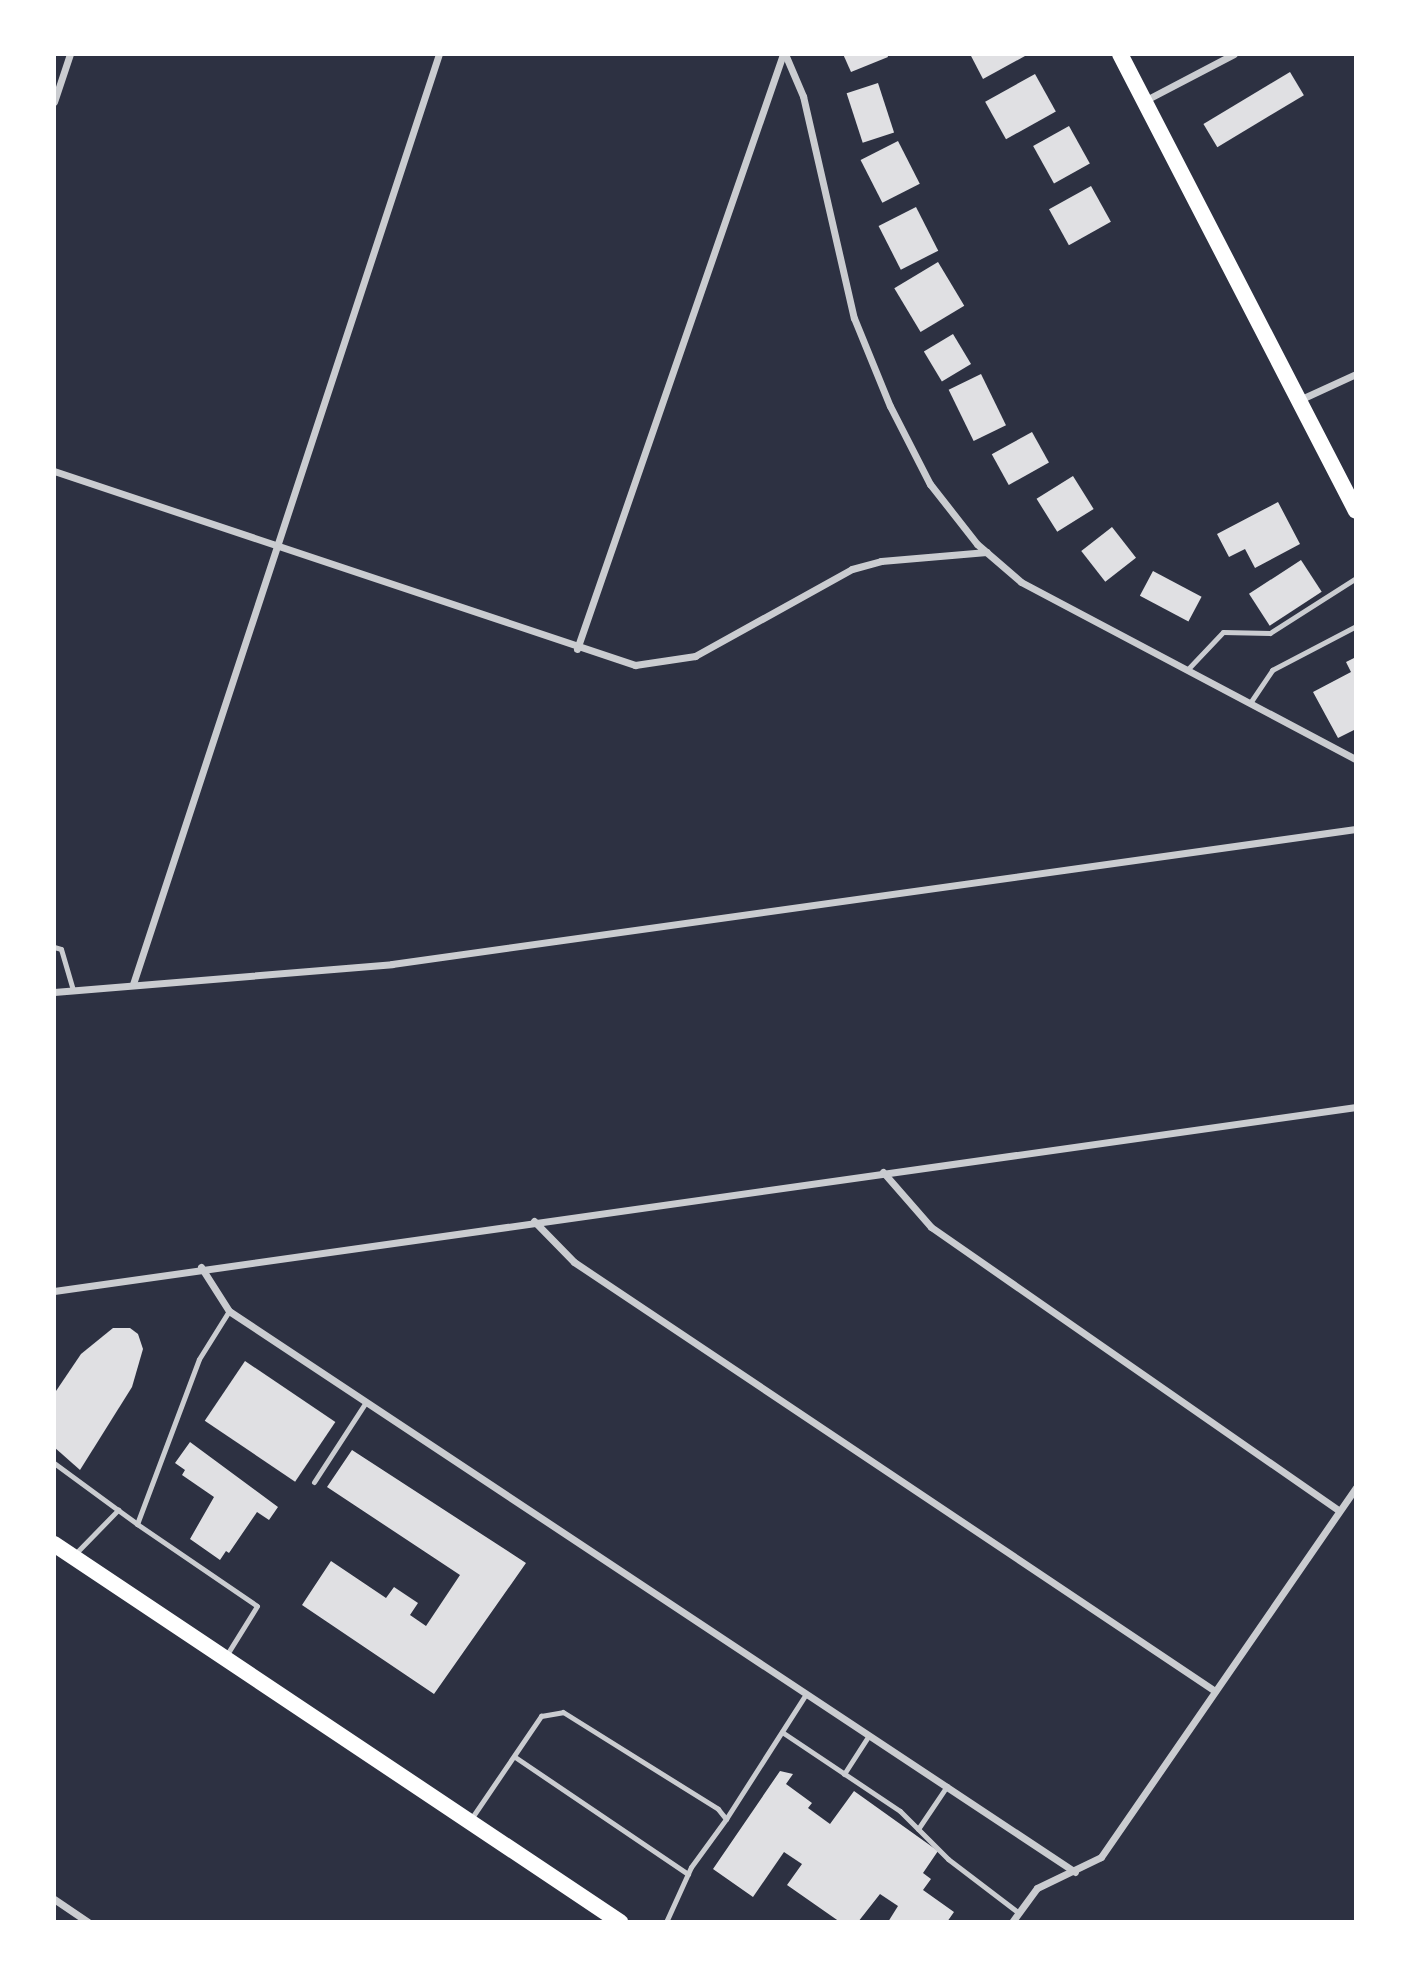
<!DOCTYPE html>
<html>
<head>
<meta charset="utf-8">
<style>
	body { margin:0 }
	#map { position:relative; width:1410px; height:1976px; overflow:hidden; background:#2d3142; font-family:"Open Sans",sans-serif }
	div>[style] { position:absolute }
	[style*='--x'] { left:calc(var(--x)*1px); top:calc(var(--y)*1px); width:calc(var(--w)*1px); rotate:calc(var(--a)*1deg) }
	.building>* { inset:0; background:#e0e0e3; transform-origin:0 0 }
	.service>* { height:5px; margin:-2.5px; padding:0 2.5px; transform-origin:2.5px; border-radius:2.5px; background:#caccd0 }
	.minor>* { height:7px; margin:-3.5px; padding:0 3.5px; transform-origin:3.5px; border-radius:3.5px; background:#caccd0 }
	.primary>* { height:16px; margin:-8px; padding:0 8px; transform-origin:8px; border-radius:8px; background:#fff }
	.trunk>* { height:16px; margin:-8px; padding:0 8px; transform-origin:8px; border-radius:8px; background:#fff }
	span { translate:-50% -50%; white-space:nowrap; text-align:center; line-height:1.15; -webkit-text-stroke:5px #fff; paint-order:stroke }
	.frame { position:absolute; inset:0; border:56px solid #fff; pointer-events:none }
</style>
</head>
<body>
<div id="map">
	<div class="building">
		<i style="clip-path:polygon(843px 54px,887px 54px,888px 57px,851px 72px)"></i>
		<i style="clip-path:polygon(970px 54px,1024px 54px,1025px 56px,983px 79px)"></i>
		<i style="left:1290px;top:72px;width:27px;height:101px;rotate:59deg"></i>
		<i style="left:1035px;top:74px;width:43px;height:57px;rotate:61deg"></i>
		<i style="left:878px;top:83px;width:52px;height:33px;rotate:72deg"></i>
		<i style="left:1069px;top:126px;width:43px;height:41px;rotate:61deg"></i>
		<i style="left:898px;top:141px;width:48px;height:42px;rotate:63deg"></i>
		<i style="left:1091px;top:186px;width:41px;height:48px;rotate:61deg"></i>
		<i style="left:916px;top:207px;width:49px;height:42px;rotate:63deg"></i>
		<i style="left:938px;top:262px;width:51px;height:51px;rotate:59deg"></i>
		<i style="left:953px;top:334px;width:35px;height:34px;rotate:59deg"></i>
		<i style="left:981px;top:374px;width:57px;height:36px;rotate:64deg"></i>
		<i style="left:1032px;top:432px;width:35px;height:46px;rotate:61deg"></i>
		<i style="left:1073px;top:476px;width:39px;height:43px;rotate:58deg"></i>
		<i style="clip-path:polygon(1278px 502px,1300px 544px,1255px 568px,1245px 549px,1229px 557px,1217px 534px)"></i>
		<i style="left:1112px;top:527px;width:39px;height:39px;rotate:52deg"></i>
		<i style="left:1301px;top:560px;width:38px;height:62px;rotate:57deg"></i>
		<i style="left:1153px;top:571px;width:55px;height:28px;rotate:28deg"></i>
		<i style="clip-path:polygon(1356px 657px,1356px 729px,1338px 738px,1313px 692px,1351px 672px,1346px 662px)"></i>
		<i style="clip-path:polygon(113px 1328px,130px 1328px,138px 1334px,143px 1349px,132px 1387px,80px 1470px,54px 1447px,54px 1394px,81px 1354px)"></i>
		<i style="left:245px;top:1361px;width:109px;height:72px;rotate:34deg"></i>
		<i style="clip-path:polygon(190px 1442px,278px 1507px,269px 1520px,257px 1512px,229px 1553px,226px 1551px,220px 1560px,190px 1539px,214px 1497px,182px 1475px,185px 1470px,175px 1463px)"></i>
		<i style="clip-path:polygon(352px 1450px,526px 1563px,434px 1694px,302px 1605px,331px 1561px,386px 1598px,394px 1587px,418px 1603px,410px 1615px,426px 1626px,460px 1575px,327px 1487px)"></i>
		<i style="clip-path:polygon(780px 1771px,793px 1774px,786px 1784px,812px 1803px,808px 1808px,830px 1824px,854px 1791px,938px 1851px,923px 1873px,931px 1879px,923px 1890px,954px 1912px,947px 1922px,888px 1922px,898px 1906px,880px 1894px,858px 1922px,840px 1922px,787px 1885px,802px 1864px,784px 1852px,753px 1897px,713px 1869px)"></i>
	</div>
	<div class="service">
		<i style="--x:1187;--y:670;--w:52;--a:-46.5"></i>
		<i style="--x:1223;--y:632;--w:47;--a:1.2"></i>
		<i style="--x:1270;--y:633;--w:102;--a:-32.6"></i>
		<i style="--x:1250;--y:703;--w:40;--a:-56"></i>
		<i style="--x:1272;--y:670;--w:95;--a:-27.6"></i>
		<i style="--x:54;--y:947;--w:7;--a:16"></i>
		<i style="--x:61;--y:949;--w:43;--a:73.7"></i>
		<i style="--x:54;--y:1463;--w:79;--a:36.3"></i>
		<i style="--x:314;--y:1482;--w:95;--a:-57"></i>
		<i style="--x:137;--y:1524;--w:145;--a:34.3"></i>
		<i style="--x:257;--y:1606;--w:59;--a:121.8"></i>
		<i style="--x:75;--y:1554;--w:62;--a:-45.7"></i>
		<i style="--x:118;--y:1510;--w:24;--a:36"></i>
		<i style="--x:137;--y:1524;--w:176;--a:-69.4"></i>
		<i style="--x:199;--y:1359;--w:57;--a:-58"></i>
		<i style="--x:782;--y:1732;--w:142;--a:33.8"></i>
		<i style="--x:900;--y:1811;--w:68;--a:45"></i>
		<i style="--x:948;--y:1859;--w:89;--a:37.3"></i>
		<i style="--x:515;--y:1757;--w:209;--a:34.1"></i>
		<i style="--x:844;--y:1774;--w:46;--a:-57.3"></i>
		<i style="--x:471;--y:1819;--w:125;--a:-55.8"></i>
		<i style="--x:541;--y:1716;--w:22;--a:-10"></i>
		<i style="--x:563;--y:1712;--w:183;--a:32"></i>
		<i style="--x:718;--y:1809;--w:13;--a:51"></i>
		<i style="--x:726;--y:1819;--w:59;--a:126.1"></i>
		<i style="--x:691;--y:1867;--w:60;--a:114.4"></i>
		<i style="--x:726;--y:1819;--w:148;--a:-57.4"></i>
		<i style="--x:918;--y:1829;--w:52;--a:-56"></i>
	</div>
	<div class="minor">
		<i style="--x:785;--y:54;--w:46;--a:66.8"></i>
		<i style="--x:803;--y:96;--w:228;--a:77.1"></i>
		<i style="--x:854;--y:318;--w:95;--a:67.8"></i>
		<i style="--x:890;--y:406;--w:88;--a:62.9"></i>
		<i style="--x:930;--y:484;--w:76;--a:51.9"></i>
		<i style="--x:977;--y:544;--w:58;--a:40.8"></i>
		<i style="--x:1021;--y:582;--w:379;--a:27.9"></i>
		<i style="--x:1146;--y:100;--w:99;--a:-27.6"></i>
		<i style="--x:54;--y:102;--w:51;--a:-71.6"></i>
		<i style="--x:1297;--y:401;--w:65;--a:-24.6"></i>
		<i style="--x:54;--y:471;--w:613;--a:18.46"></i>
		<i style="--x:635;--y:665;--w:61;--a:-8.5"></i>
		<i style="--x:695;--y:656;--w:179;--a:-29"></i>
		<i style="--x:852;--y:569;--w:30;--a:-15"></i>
		<i style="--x:881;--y:561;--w:106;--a:-4.9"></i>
		<i style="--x:577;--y:649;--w:630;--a:-70.9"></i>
		<i style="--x:133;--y:984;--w:979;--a:-71.79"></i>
		<i style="--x:54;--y:992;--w:339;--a:-4.7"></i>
		<i style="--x:392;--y:964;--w:973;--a:-7.97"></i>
		<i style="--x:883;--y:1172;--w:73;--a:48.9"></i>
		<i style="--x:931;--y:1227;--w:497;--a:34.8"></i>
		<i style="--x:534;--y:1221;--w:57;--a:45.7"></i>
		<i style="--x:574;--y:1262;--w:771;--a:33.79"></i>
		<i style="--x:201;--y:1267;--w:52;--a:57.5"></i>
		<i style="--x:229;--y:1311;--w:1015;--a:33.55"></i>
		<i style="--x:54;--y:1291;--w:1315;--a:-8.04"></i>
		<i style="--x:54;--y:1899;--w:41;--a:34.1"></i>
		<i style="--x:1012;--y:1922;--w:42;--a:-53.7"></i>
		<i style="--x:1037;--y:1888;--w:71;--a:-25.8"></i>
		<i style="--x:1101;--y:1857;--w:449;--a:-55.4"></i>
	</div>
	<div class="primary">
		<i style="--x:1120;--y:54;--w:514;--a:62.69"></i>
	</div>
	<div class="trunk">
		<i style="--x:54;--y:1544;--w:681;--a:33.74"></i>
	</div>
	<div class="frame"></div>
</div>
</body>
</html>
